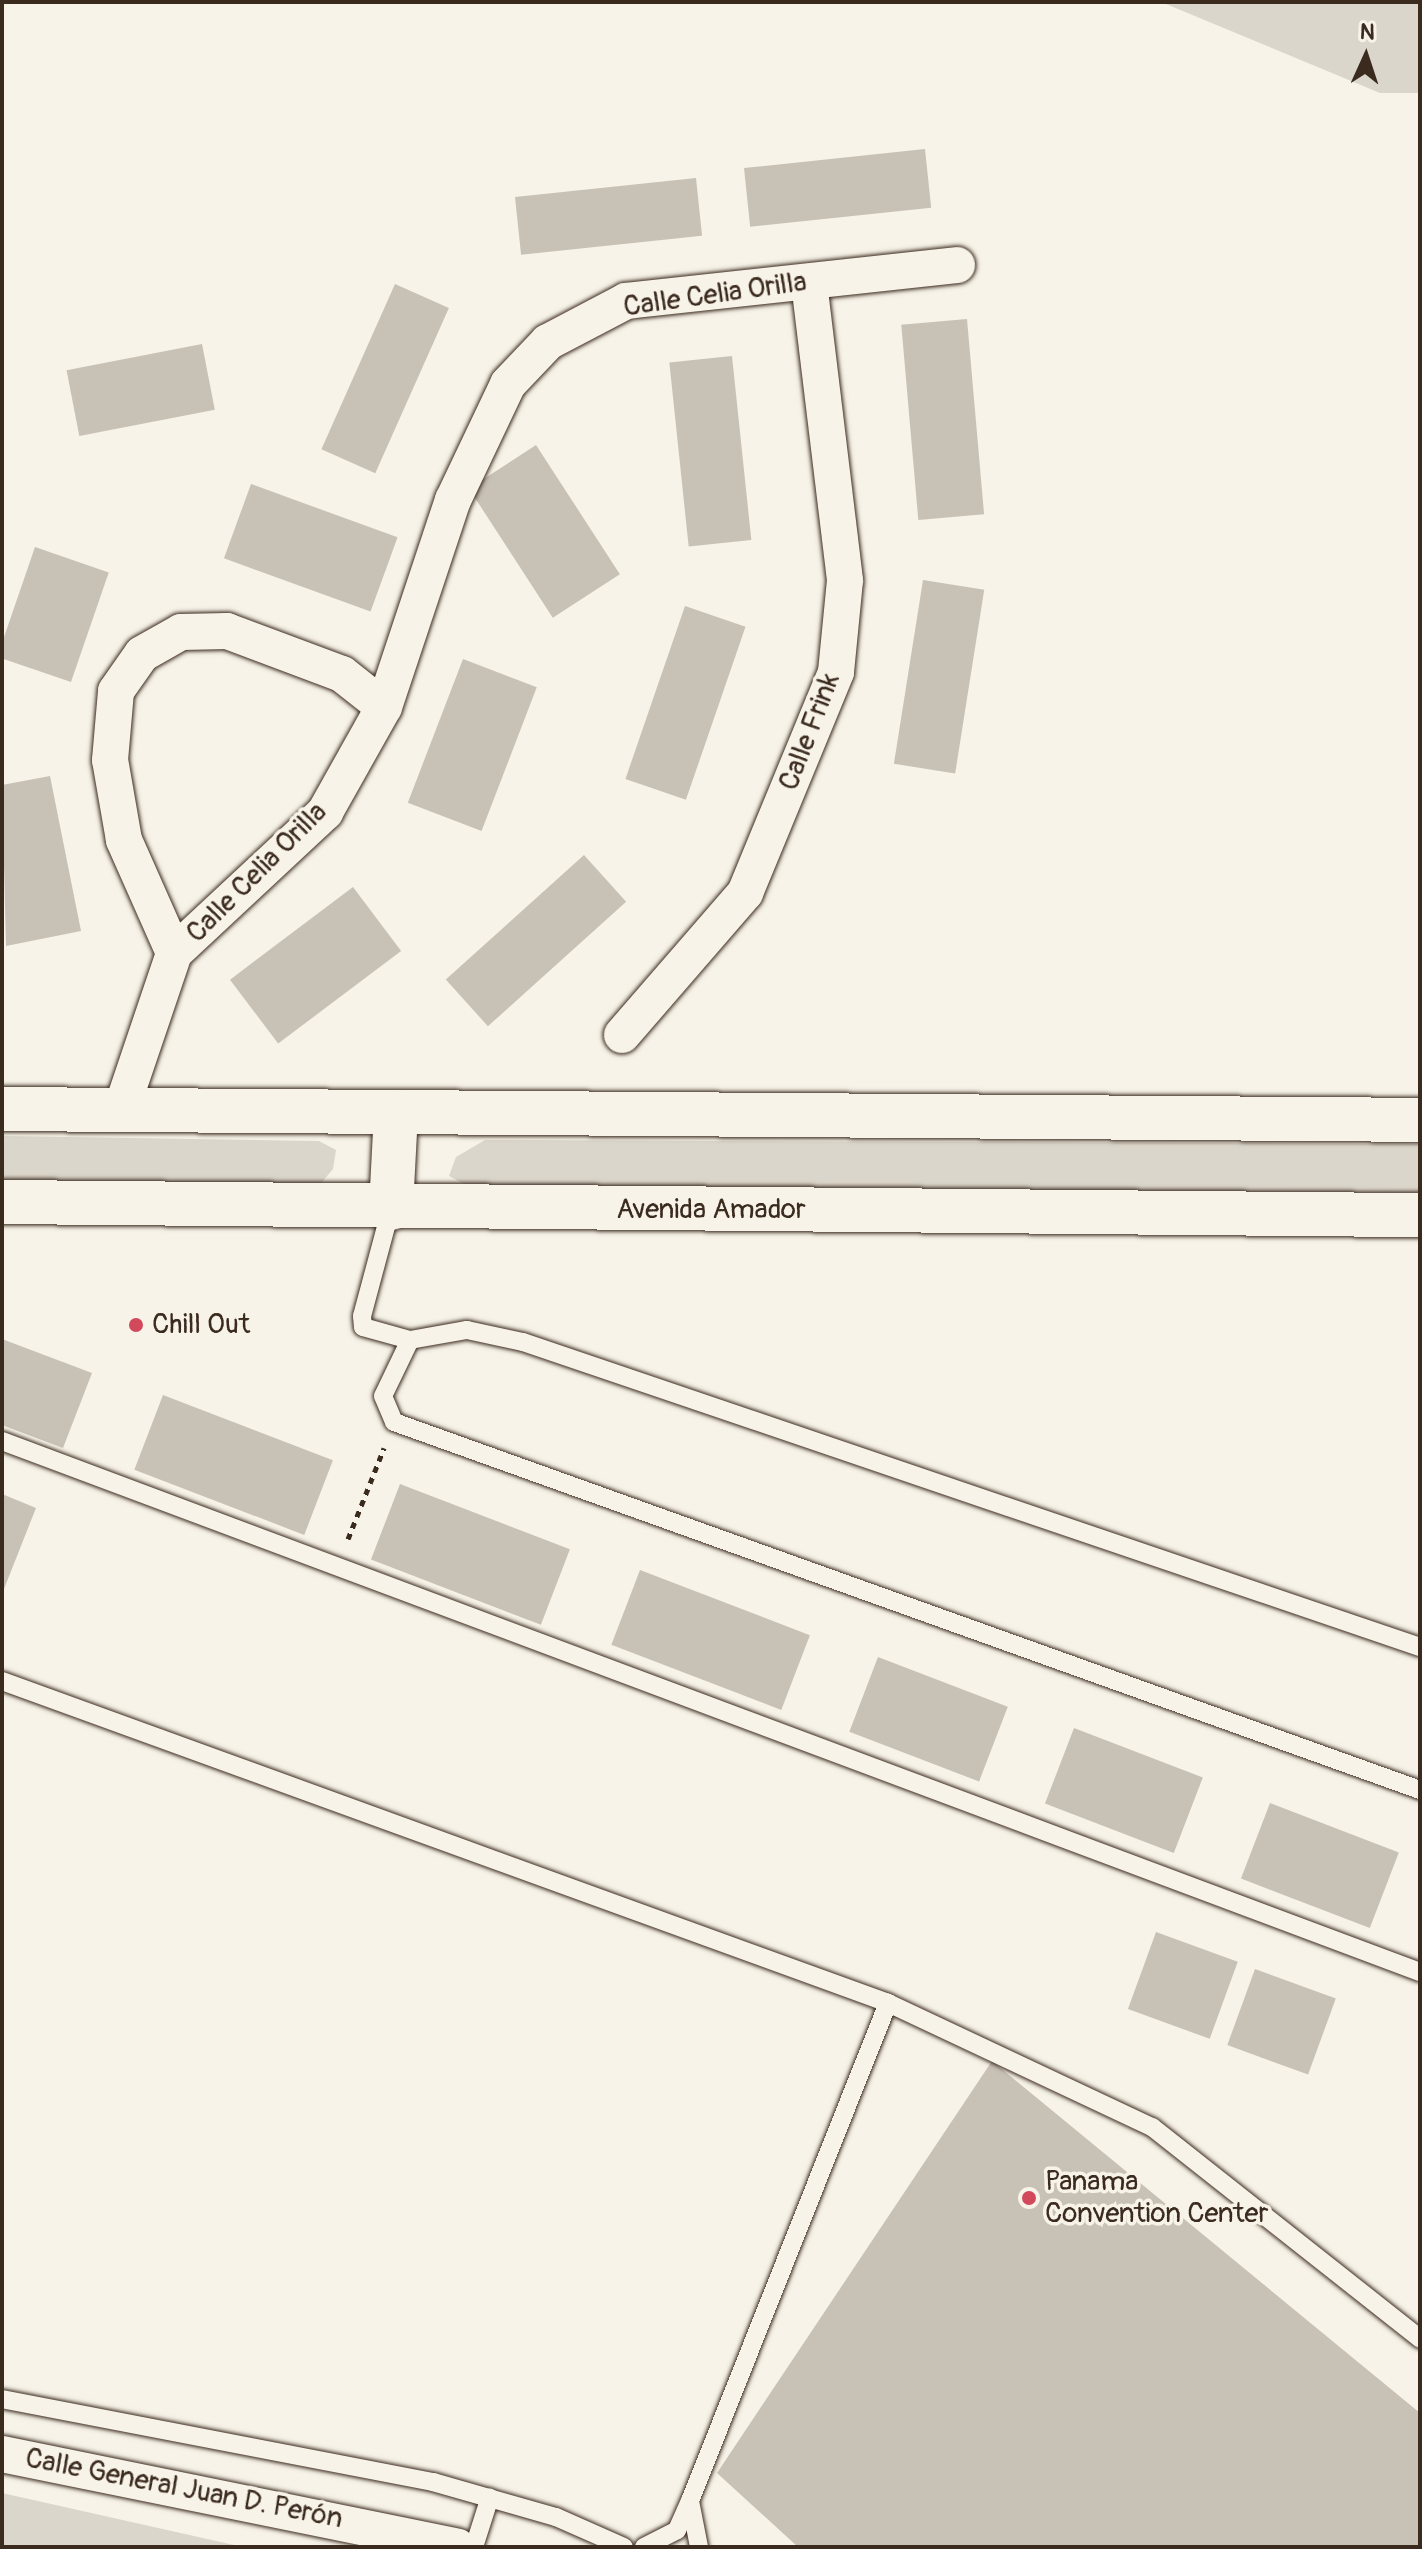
<!DOCTYPE html>
<html>
<head>
<meta charset="utf-8">
<style>
	body { margin:0 }
	#map { position:relative; width:1422px; height:2549px; overflow:hidden; background:#f7f3e8; font-family:Pangolin,sans-serif }
	div>[style] { position:absolute }
	[style*='--x'] { left:calc(var(--x)*1px); top:calc(var(--y)*1px); width:calc(var(--w)*1px); rotate:calc(var(--a)*1deg) }
	.green>* { inset:0; background:#dbd6cb }
	.building>* { inset:0; background:#c8c1b6; transform-origin:0 0 }
	.path>* { height:5px; margin-top:-2.5px; transform-origin:0; background:repeating-linear-gradient(90deg,#3b2a1e 0 6px,transparent 0 12px) }
	.roads { filter:drop-shadow(0 0 2px #3b2a1e) drop-shadow(0 0 2px #3b2a1e) }
	.service>* { height:18px; margin:-9px; padding:0 9px; transform-origin:9px; border-radius:9px; background:#f7f3e8 }
	.minor>* { height:36px; margin:-18px; padding:0 18px; transform-origin:18px; border-radius:18px; background:#f7f3e8 }
	.secondary>* { height:44px; margin:-22px; padding:0 22px; transform-origin:22px; border-radius:22px; background:#f7f3e8 }
	.dots>* { width:22px; height:22px; translate:-50% -50%; box-sizing:border-box; border:4px solid #f7f3e8; border-radius:50% }
	span { translate:-50% -50%; white-space:nowrap; text-align:center; line-height:1.15; -webkit-text-stroke:7px #f7f3e8; paint-order:stroke }
	.street-label { font-size:28px; color:#3b2a1e }
	.poi-label { font-size:28px; color:#3b2a1e }
	.left { translate:0 -50%; text-align:left }
	.frame { position:absolute; inset:0; border:4px solid #3b2a1e; pointer-events:none }
	.north { position:absolute; left:1326px; top:16px; width:80px; height:80px; -webkit-text-stroke:6px #f7f3e8; paint-order:stroke; rotate:3deg; font-size:22px; font-weight:700; line-height:32px; text-align:center; color:#3b2a1e }
	.north::after { content:''; display:block; margin:auto; width:28px; height:36px; background:#3b2a1e; clip-path:polygon(50% 0,100% 100%,50% 72%,0 100%) }
</style>
</head>
<body>
<div id="map">
	<div class="green">
		<i style="clip-path:polygon(1161px 2px,1420px 2px,1420px 93px,1380px 93px)"></i>
		<i style="clip-path:polygon(2px 1136px,319px 1141px,336px 1150px,333px 1169px,317px 1188px,2px 1181px)"></i>
		<i style="clip-path:polygon(485px 1140px,1420px 1144px,1420px 1192px,474px 1189px,449px 1176px,456px 1157px)"></i>
		<i style="clip-path:polygon(2px 2493px,243px 2547px,2px 2547px)"></i>
	</div>
	<div class="building">
		<i style="left:925px;top:149px;width:59px;height:182px;rotate:84deg"></i>
		<i style="left:696px;top:178px;width:58px;height:182px;rotate:84deg"></i>
		<i style="left:395px;top:284px;width:59px;height:181px;rotate:24deg"></i>
		<i style="left:967px;top:319px;width:196px;height:66px;rotate:85deg"></i>
		<i style="left:202px;top:344px;width:67px;height:138px;rotate:79deg"></i>
		<i style="left:732px;top:356px;width:185px;height:63px;rotate:84deg"></i>
		<i style="left:536px;top:445px;width:154px;height:80px;rotate:57deg"></i>
		<i style="left:251px;top:484px;width:156px;height:79px;rotate:20deg"></i>
		<i style="left:35px;top:547px;width:78px;height:116px;rotate:19deg"></i>
		<i style="left:923px;top:580px;width:62px;height:186px;rotate:9deg"></i>
		<i style="left:685px;top:606px;width:64px;height:183px;rotate:19deg"></i>
		<i style="left:463px;top:659px;width:79px;height:154px;rotate:21deg"></i>
		<i style="clip-path:polygon(50px 776px,81px 931px,6px 946px,2px 785px)"></i>
		<i style="left:584px;top:855px;width:63px;height:186px;rotate:48deg"></i>
		<i style="left:353px;top:887px;width:80px;height:154px;rotate:53deg"></i>
		<i style="clip-path:polygon(2px 1339px,92px 1373px,63px 1448px,2px 1425px)"></i>
		<i style="left:163px;top:1395px;width:182px;height:80px;rotate:21deg"></i>
		<i style="left:400px;top:1484px;width:182px;height:81px;rotate:21deg"></i>
		<i style="clip-path:polygon(2px 1494px,36px 1508px,2px 1594px)"></i>
		<i style="left:640px;top:1570px;width:182px;height:80px;rotate:21deg"></i>
		<i style="left:878px;top:1657px;width:139px;height:80px;rotate:21deg"></i>
		<i style="left:1074px;top:1728px;width:138px;height:81px;rotate:21deg"></i>
		<i style="left:1270px;top:1803px;width:138px;height:81px;rotate:21deg"></i>
		<i style="left:1156px;top:1932px;width:87px;height:82px;rotate:20deg"></i>
		<i style="left:1255px;top:1969px;width:86px;height:81px;rotate:20deg"></i>
		<i style="clip-path:polygon(992px 2061px,1420px 2413px,1420px 2547px,798px 2547px,717px 2473px)"></i>
	</div>
	<div class="path">
		<i style="--x:348;--y:1539;--w:98;--a:-68.4"></i>
	</div>
	<div class="roads">
		<div class="service">
			<i style="--x:391;--y:1208;--w:112;--a:105"></i>
			<i style="--x:362;--y:1316;--w:11;--a:85"></i>
			<i style="--x:363;--y:1327;--w:49;--a:15.5"></i>
			<i style="--x:410;--y:1340;--w:62;--a:115.7"></i>
			<i style="--x:383;--y:1396;--w:28;--a:67"></i>
			<i style="--x:394;--y:1422;--w:1090;--a:19.73"></i>
			<i style="--x:410;--y:1340;--w:58;--a:-10"></i>
			<i style="--x:467;--y:1330;--w:57;--a:12.1"></i>
			<i style="--x:523;--y:1342;--w:947;--a:18.78"></i>
			<i style="--x:2;--y:1441;--w:1514;--a:20.53"></i>
			<i style="--x:2;--y:1681;--w:943;--a:19.97"></i>
			<i style="--x:888;--y:2003;--w:292;--a:25.2"></i>
			<i style="--x:1152;--y:2127;--w:342;--a:38.3"></i>
			<i style="--x:2;--y:2399;--w:439;--a:10.9"></i>
			<i style="--x:433;--y:2482;--w:128;--a:15.9"></i>
			<i style="--x:556;--y:2517;--w:74;--a:23.8"></i>
			<i style="--x:690;--y:2501;--w:47;--a:78.9"></i>
			<i style="--x:474;--y:2547;--w:52;--a:-72.3"></i>
			<i style="--x:644;--y:2547;--w:37;--a:-27"></i>
			<i style="--x:677;--y:2530;--w:32;--a:-66"></i>
			<i style="--x:690;--y:2501;--w:536;--a:-68.32"></i>
		</div>
		<div class="minor">
			<i style="--x:174;--y:953;--w:124;--a:-113.9"></i>
			<i style="--x:124;--y:840;--w:81;--a:-99.9"></i>
			<i style="--x:110;--y:760;--w:69;--a:-85"></i>
			<i style="--x:116;--y:691;--w:45;--a:-54.9"></i>
			<i style="--x:142;--y:654;--w:45;--a:-29.4"></i>
			<i style="--x:181;--y:632;--w:46;--a:-1.2"></i>
			<i style="--x:227;--y:631;--w:123;--a:20.5"></i>
			<i style="--x:342;--y:674;--w:53;--a:38.2"></i>
			<i style="--x:622;--y:1035;--w:188;--a:-49.1"></i>
			<i style="--x:745;--y:893;--w:239;--a:-67.6"></i>
			<i style="--x:836;--y:672;--w:92;--a:-84.4"></i>
			<i style="--x:845;--y:580;--w:300;--a:-96.9"></i>
			<i style="--x:121;--y:1110;--w:166;--a:-71.3"></i>
			<i style="--x:174;--y:953;--w:207;--a:-43"></i>
			<i style="--x:325;--y:812;--w:120;--a:-60.7"></i>
			<i style="--x:384;--y:707;--w:218;--a:-71.6"></i>
			<i style="--x:453;--y:500;--w:128;--a:-64.6"></i>
			<i style="--x:508;--y:384;--w:58;--a:-46.4"></i>
			<i style="--x:548;--y:342;--w:88;--a:-27.7"></i>
			<i style="--x:626;--y:301;--w:333;--a:-6.2"></i>
			<i style="--x:2;--y:2454;--w:465;--a:11.5"></i>
		</div>
		<div class="secondary">
			<i style="--x:2;--y:1109;--w:1418;--a:0.44"></i>
			<i style="--x:2;--y:1202;--w:1418;--a:0.53"></i>
			<i style="--x:391;--y:1208;--w:95;--a:-87"></i>
		</div>
	</div>
	<div class="dots">
		<i style="left:136px;top:1325px;background:#d1495b"></i>
		<i style="left:1029px;top:2198px;background:#d1495b"></i>
	</div>
	<div class="street-label">
		<span style="left:715px;top:295px;rotate:-8deg">Calle Celia Orilla</span>
		<span style="left:810px;top:732px;rotate:-69deg">Calle Frink</span>
		<span style="left:257px;top:873px;rotate:-45deg">Calle Celia Orilla</span>
		<span style="left:711px;top:1210px">Avenida Amador</span>
		<span style="left:184px;top:2489px;rotate:11deg">Calle General Juan D. Perón</span>
	</div>
	<div class="poi-label">
		<span class="left" style="left:152px;top:1325px">Chill Out</span>
		<span class="left" style="left:1045px;top:2198px">Panama<br>Convention Center</span>
	</div>
	<div class="frame"></div>
	<div class="north">N</div>
</div>
</body>
</html>
